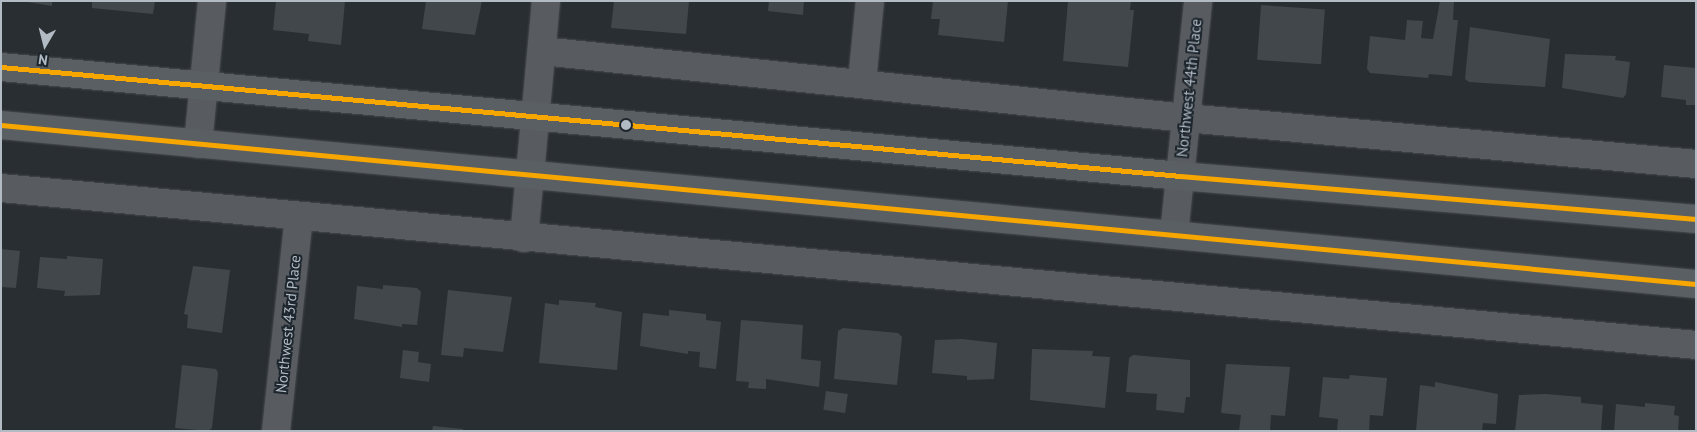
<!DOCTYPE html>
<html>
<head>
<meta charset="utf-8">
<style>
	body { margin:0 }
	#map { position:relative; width:1697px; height:432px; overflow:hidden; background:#292e33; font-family:"PT Sans",sans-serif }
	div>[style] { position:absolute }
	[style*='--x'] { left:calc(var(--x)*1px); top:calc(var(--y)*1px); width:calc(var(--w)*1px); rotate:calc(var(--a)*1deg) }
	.building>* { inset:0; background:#42474b; transform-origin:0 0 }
	.roads { filter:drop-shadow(0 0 1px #464a4e) drop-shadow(0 0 1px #464a4e) }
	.minor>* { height:28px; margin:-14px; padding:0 14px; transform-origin:14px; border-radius:14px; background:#585c61 }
	.major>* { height:28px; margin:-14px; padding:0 14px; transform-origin:14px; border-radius:14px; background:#5a5f63 }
	.bus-1>* { height:5px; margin:-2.5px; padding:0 2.5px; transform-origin:2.5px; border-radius:2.5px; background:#f7a600 }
	.dots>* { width:14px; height:14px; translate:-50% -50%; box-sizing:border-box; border:2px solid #1d252d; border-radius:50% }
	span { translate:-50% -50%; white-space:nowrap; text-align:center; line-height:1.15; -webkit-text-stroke:4px #1d252d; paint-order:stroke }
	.street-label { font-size:15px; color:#b2bbc4 }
	.frame { position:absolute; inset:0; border:2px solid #b2bbc4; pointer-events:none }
	.north { position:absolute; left:20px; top:20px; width:50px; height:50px; -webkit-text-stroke:4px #1d252d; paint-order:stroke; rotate:188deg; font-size:14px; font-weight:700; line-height:20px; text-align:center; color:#b2bbc4 }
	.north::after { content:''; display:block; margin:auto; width:18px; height:22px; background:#b2bbc4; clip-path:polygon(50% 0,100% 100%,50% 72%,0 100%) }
</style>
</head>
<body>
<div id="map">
	<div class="building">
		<i style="clip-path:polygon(21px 1px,52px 1px,52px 6px)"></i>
		<i style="clip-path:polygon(92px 1px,155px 1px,153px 14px,92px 8px)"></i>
		<i style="clip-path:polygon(276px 1px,345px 1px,341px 45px,308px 41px,309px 34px,273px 30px)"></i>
		<i style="clip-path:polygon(426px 1px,482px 1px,475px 35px,422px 29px)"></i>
		<i style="clip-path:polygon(614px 1px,689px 1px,686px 34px,611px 28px)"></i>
		<i style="clip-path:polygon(769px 1px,804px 1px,803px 15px,768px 11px)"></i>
		<i style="clip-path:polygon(933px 1px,1008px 1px,1004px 42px,938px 35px,940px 19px,931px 19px)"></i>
		<i style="clip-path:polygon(1068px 1px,1131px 1px,1130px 10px,1134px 10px,1128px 67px,1063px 61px)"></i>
		<i style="clip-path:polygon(1440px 1px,1454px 1px,1453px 20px,1458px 20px,1452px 76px,1429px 74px,1428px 78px,1370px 73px,1367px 69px,1370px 36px,1405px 40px,1407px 20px,1423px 21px,1421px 38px,1433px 39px)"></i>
		<i style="left:1261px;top:5px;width:64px;height:55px;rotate:4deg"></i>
		<i style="clip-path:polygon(1470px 27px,1550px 39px,1545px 87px,1469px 82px,1465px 79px)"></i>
		<i style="clip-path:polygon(1565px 54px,1616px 56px,1615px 60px,1630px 62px,1626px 94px,1623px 98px,1562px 88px)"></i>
		<i style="clip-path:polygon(1664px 65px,1696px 68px,1696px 105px,1686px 105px,1686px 100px,1661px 97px)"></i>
		<i style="clip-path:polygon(1px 249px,20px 251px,16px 288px,1px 287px)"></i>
		<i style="clip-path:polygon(67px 256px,103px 259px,100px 295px,64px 296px,65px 291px,37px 288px,40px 257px,67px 259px)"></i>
		<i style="clip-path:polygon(193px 266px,230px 270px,222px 333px,187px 328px,188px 315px,184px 314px)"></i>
		<i style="clip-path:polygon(383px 285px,417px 288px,421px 292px,417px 325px,402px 324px,402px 327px,354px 319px,357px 286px,383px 289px)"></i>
		<i style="clip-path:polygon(448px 290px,512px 297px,503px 352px,464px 348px,463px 357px,441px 355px)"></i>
		<i style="clip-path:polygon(559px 300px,596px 303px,595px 307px,622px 312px,617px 370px,539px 363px,545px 303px,559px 305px)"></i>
		<i style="clip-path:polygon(669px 310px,706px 314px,706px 320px,721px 322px,716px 369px,699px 367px,700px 352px,688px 351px,688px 354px,640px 346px,643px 313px,669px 316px)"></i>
		<i style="clip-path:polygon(741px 320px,803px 325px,801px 359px,821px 361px,819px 387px,766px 379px,766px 389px,748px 388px,749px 382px,736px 381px)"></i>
		<i style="clip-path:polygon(843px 328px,898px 333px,902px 337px,897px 385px,834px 379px,838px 331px)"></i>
		<i style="clip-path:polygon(962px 339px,997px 343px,994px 379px,967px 380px,967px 376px,932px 373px,935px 340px)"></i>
		<i style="clip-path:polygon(1032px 349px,1093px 351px,1092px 356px,1110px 357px,1105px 408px,1030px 400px)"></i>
		<i style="clip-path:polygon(403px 350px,419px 352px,418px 362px,431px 364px,429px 382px,400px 378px)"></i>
		<i style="clip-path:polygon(1133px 355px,1190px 360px,1190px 397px,1186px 397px,1184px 413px,1156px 410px,1157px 394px,1126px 392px,1129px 358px)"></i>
		<i style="clip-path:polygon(1226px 364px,1290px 367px,1285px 416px,1271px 415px,1270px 431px,1239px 431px,1241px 415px,1221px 413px)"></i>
		<i style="clip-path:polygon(182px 365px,216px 369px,218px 373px,212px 428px,208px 431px,175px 428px)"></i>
		<i style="clip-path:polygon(1350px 375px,1387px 378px,1383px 416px,1370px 415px,1369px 431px,1337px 431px,1338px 419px,1319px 417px,1323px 377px,1349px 379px)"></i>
		<i style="clip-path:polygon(1435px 382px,1498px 394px,1496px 424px,1483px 423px,1482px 431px,1416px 431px,1420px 385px,1435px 387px)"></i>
		<i style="left:826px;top:391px;width:22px;height:19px;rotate:8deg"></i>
		<i style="clip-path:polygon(1546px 394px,1581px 397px,1581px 403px,1603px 405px,1601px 431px,1515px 431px,1519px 395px)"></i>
		<i style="clip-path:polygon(1645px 403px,1675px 406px,1674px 415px,1679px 416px,1678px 431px,1614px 431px,1616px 404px,1645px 407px)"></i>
		<i style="clip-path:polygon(433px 426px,463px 429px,463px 431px,432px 431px)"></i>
	</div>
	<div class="roads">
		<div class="minor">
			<i style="--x:542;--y:51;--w:647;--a:5.94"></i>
			<i style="--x:1186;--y:118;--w:512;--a:5.15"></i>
			<i style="--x:862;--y:82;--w:81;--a:-84.4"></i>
			<i style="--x:198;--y:144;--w:144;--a:-84.4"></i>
			<i style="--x:1;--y:188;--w:1702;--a:5.29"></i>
			<i style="--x:1174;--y:235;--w:235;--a:-84.1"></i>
			<i style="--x:524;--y:238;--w:238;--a:-84.7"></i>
			<i style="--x:276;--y:431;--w:216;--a:-83.9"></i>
		</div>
		<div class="major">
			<i style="--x:1;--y:67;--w:1184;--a:5.28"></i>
			<i style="--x:1180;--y:176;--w:518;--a:4.76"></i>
			<i style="--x:1;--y:125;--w:1702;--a:5.36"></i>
		</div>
	</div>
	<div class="bus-1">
		<i style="--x:1;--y:67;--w:1184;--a:5.28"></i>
		<i style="--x:1180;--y:176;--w:518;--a:4.76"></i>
		<i style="--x:1;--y:125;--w:1702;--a:5.36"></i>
	</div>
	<div class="dots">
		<i style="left:626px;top:125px;background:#b2bbc4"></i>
	</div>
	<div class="street-label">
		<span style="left:1189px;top:88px;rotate:-84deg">Northwest 44th Place</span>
		<span style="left:288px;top:324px;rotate:-84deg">Northwest 43rd Place</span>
	</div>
	<div class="frame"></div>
	<div class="north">N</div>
</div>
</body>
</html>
